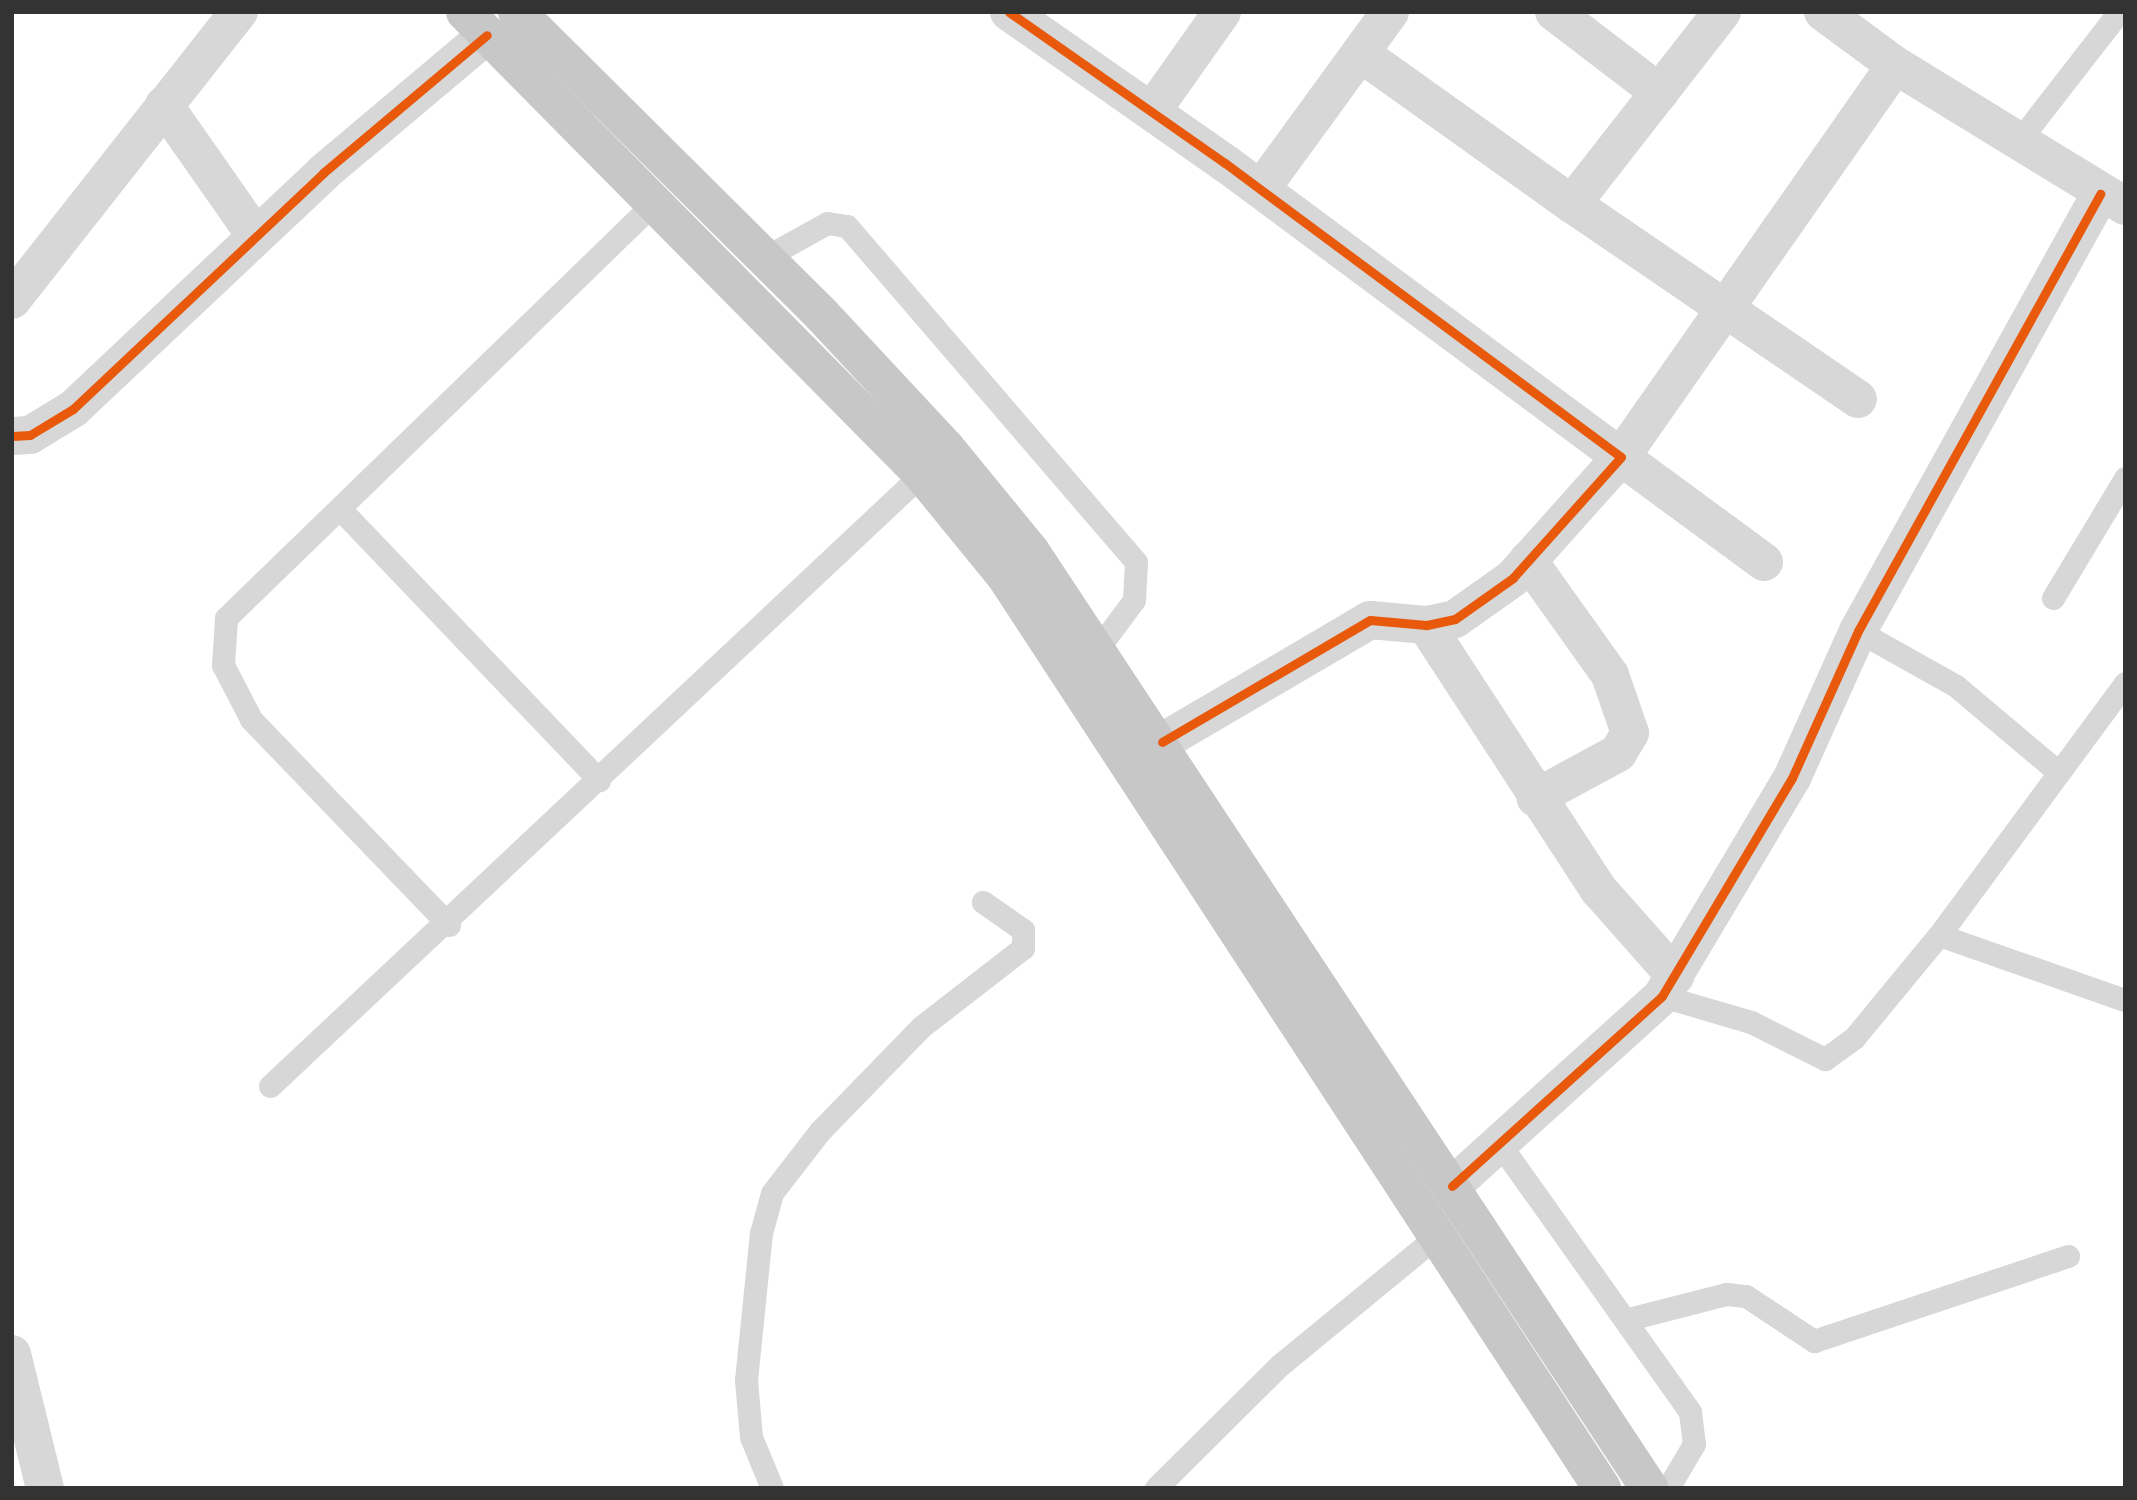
<!DOCTYPE html>
<html>
<head>
<meta charset="utf-8">
<style>
	body { margin:0 }
	#map { position:relative; width:2137px; height:1500px; overflow:hidden; background:#fff; font-family:Jost,sans-serif }
	div>[style] { position:absolute }
	[style*='--x'] { left:calc(var(--x)*1px); top:calc(var(--y)*1px); width:calc(var(--w)*1px); rotate:calc(var(--a)*1deg) }
	.service>* { height:23px; margin:-11.5px; padding:0 11.5px; transform-origin:11.5px; border-radius:11.5px; background:#d7d7d7 }
	.minor>* { height:38px; margin:-19px; padding:0 19px; transform-origin:19px; border-radius:19px; background:#d7d7d7 }
	.trunk>* { height:38px; margin:-19px; padding:0 19px; transform-origin:19px; border-radius:19px; background:#c7c7c7 }
	.cycleway>* { height:9px; margin:-4.5px; padding:0 4.5px; transform-origin:4.5px; border-radius:4.5px; background:#e8590c }
	span { translate:-50% -50%; white-space:nowrap; text-align:center; line-height:1.15; -webkit-text-stroke:7px #fff; paint-order:stroke }
	.frame { position:absolute; inset:0; border:14px solid #333; pointer-events:none }
</style>
</head>
<body>
<div id="map">
	<div class="service">
		<i style="--x:2018;--y:142;--w:165;--a:-52.2"></i>
		<i style="--x:766;--y:257;--w:70;--a:-29.1"></i>
		<i style="--x:827;--y:223;--w:20;--a:9"></i>
		<i style="--x:847;--y:226;--w:443;--a:49.3"></i>
		<i style="--x:1136;--y:562;--w:38;--a:93"></i>
		<i style="--x:1134;--y:600;--w:59;--a:126.7"></i>
		<i style="--x:343;--y:512;--w:371;--a:46.3"></i>
		<i style="--x:2053;--y:598;--w:140;--a:-59"></i>
		<i style="--x:1858;--y:631;--w:112;--a:29.3"></i>
		<i style="--x:1956;--y:686;--w:132;--a:40.1"></i>
		<i style="--x:2125;--y:683;--w:313;--a:126.4"></i>
		<i style="--x:1939;--y:935;--w:197;--a:19.3"></i>
		<i style="--x:449;--y:925;--w:286;--a:-133.9"></i>
		<i style="--x:251;--y:719;--w:61;--a:-117.4"></i>
		<i style="--x:223;--y:665;--w:47;--a:-86.3"></i>
		<i style="--x:226;--y:618;--w:596;--a:-44.12"></i>
		<i style="--x:1662;--y:996;--w:93;--a:16.3"></i>
		<i style="--x:1751;--y:1022;--w:83;--a:26.6"></i>
		<i style="--x:1825;--y:1059;--w:36;--a:-36"></i>
		<i style="--x:1854;--y:1038;--w:134;--a:-50.5"></i>
		<i style="--x:270;--y:1086;--w:894;--a:-43.19"></i>
		<i style="--x:1499;--y:1143;--w:330;--a:54.6"></i>
		<i style="--x:1690;--y:1412;--w:32;--a:83"></i>
		<i style="--x:1694;--y:1444;--w:51;--a:120.6"></i>
		<i style="--x:1625;--y:1320;--w:104;--a:-14.4"></i>
		<i style="--x:1726;--y:1294;--w:20;--a:6"></i>
		<i style="--x:1746;--y:1296;--w:82;--a:33.5"></i>
		<i style="--x:1814;--y:1341;--w:268;--a:-18.5"></i>
		<i style="--x:772;--y:1488;--w:55;--a:-112.4"></i>
		<i style="--x:751;--y:1437;--w:57;--a:-95"></i>
		<i style="--x:746;--y:1380;--w:148;--a:-84.2"></i>
		<i style="--x:761;--y:1233;--w:41;--a:-74.6"></i>
		<i style="--x:772;--y:1193;--w:78;--a:-52.3"></i>
		<i style="--x:820;--y:1131;--w:145;--a:-45.8"></i>
		<i style="--x:921;--y:1027;--w:129;--a:-37.8"></i>
		<i style="--x:1023;--y:948;--w:18;--a:-90"></i>
		<i style="--x:1023;--y:930;--w:49;--a:-145"></i>
		<i style="--x:1156;--y:1488;--w:175;--a:-44.8"></i>
		<i style="--x:1280;--y:1365;--w:205;--a:-39.4"></i>
	</div>
	<div class="minor">
		<i style="--x:1009;--y:12;--w:264;--a:35"></i>
		<i style="--x:1225;--y:163;--w:493;--a:36.6"></i>
		<i style="--x:1621;--y:457;--w:162;--a:131.8"></i>
		<i style="--x:1513;--y:578;--w:71;--a:144.7"></i>
		<i style="--x:1455;--y:619;--w:30;--a:168"></i>
		<i style="--x:1426;--y:625;--w:56;--a:-174.9"></i>
		<i style="--x:1370;--y:620;--w:241;--a:149.6"></i>
		<i style="--x:1554;--y:12;--w:133;--a:37.4"></i>
		<i style="--x:1722;--y:12;--w:244;--a:128"></i>
		<i style="--x:1572;--y:204;--w:346;--a:34.3"></i>
		<i style="--x:1823;--y:12;--w:89;--a:36.4"></i>
		<i style="--x:1895;--y:65;--w:270;--a:31.5"></i>
		<i style="--x:1360;--y:53;--w:260;--a:35.5"></i>
		<i style="--x:164;--y:105;--w:159;--a:55"></i>
		<i style="--x:1152;--y:111;--w:121;--a:-54.7"></i>
		<i style="--x:1261;--y:189;--w:219;--a:-53.9"></i>
		<i style="--x:12;--y:300;--w:367;--a:-51.8"></i>
		<i style="--x:12;--y:436;--w:18;--a:-3"></i>
		<i style="--x:30;--y:435;--w:50;--a:-31.2"></i>
		<i style="--x:73;--y:409;--w:344;--a:-43.3"></i>
		<i style="--x:323;--y:173;--w:214;--a:-40.1"></i>
		<i style="--x:1528;--y:560;--w:141;--a:54.5"></i>
		<i style="--x:1610;--y:675;--w:61;--a:71"></i>
		<i style="--x:1630;--y:733;--w:23;--a:121"></i>
		<i style="--x:1618;--y:753;--w:94;--a:151.5"></i>
		<i style="--x:1764;--y:562;--w:177;--a:-143.7"></i>
		<i style="--x:1621;--y:457;--w:478;--a:-55"></i>
		<i style="--x:1426;--y:625;--w:316;--a:56.9"></i>
		<i style="--x:1599;--y:890;--w:115;--a:48.5"></i>
		<i style="--x:1452;--y:1186;--w:283;--a:-42.1"></i>
		<i style="--x:1662;--y:996;--w:254;--a:-59.2"></i>
		<i style="--x:1792;--y:778;--w:161;--a:-65.8"></i>
		<i style="--x:1858;--y:631;--w:500;--a:-61"></i>
		<i style="--x:12;--y:1354;--w:138;--a:76.2"></i>
	</div>
	<div class="trunk">
		<i style="--x:465;--y:12;--w:650;--a:45.31"></i>
		<i style="--x:922;--y:474;--w:133;--a:50.8"></i>
		<i style="--x:1006;--y:577;--w:1089;--a:56.81"></i>
		<i style="--x:517;--y:12;--w:430;--a:44.8"></i>
		<i style="--x:822;--y:315;--w:182;--a:47"></i>
		<i style="--x:946;--y:448;--w:134;--a:50.7"></i>
		<i style="--x:1031;--y:552;--w:1122;--a:56.56"></i>
	</div>
	<div class="cycleway">
		<i style="--x:1009;--y:12;--w:264;--a:35"></i>
		<i style="--x:1225;--y:163;--w:493;--a:36.6"></i>
		<i style="--x:1621;--y:457;--w:162;--a:131.8"></i>
		<i style="--x:1513;--y:578;--w:71;--a:144.7"></i>
		<i style="--x:1455;--y:619;--w:30;--a:168"></i>
		<i style="--x:1426;--y:625;--w:56;--a:-174.9"></i>
		<i style="--x:1370;--y:620;--w:241;--a:149.6"></i>
		<i style="--x:12;--y:436;--w:18;--a:-3"></i>
		<i style="--x:30;--y:435;--w:50;--a:-31.2"></i>
		<i style="--x:73;--y:409;--w:344;--a:-43.3"></i>
		<i style="--x:323;--y:173;--w:214;--a:-40.1"></i>
		<i style="--x:1452;--y:1186;--w:283;--a:-42.1"></i>
		<i style="--x:1662;--y:996;--w:254;--a:-59.2"></i>
		<i style="--x:1792;--y:778;--w:161;--a:-65.8"></i>
		<i style="--x:1858;--y:631;--w:500;--a:-61"></i>
	</div>
	<div class="frame"></div>
</div>
</body>
</html>
